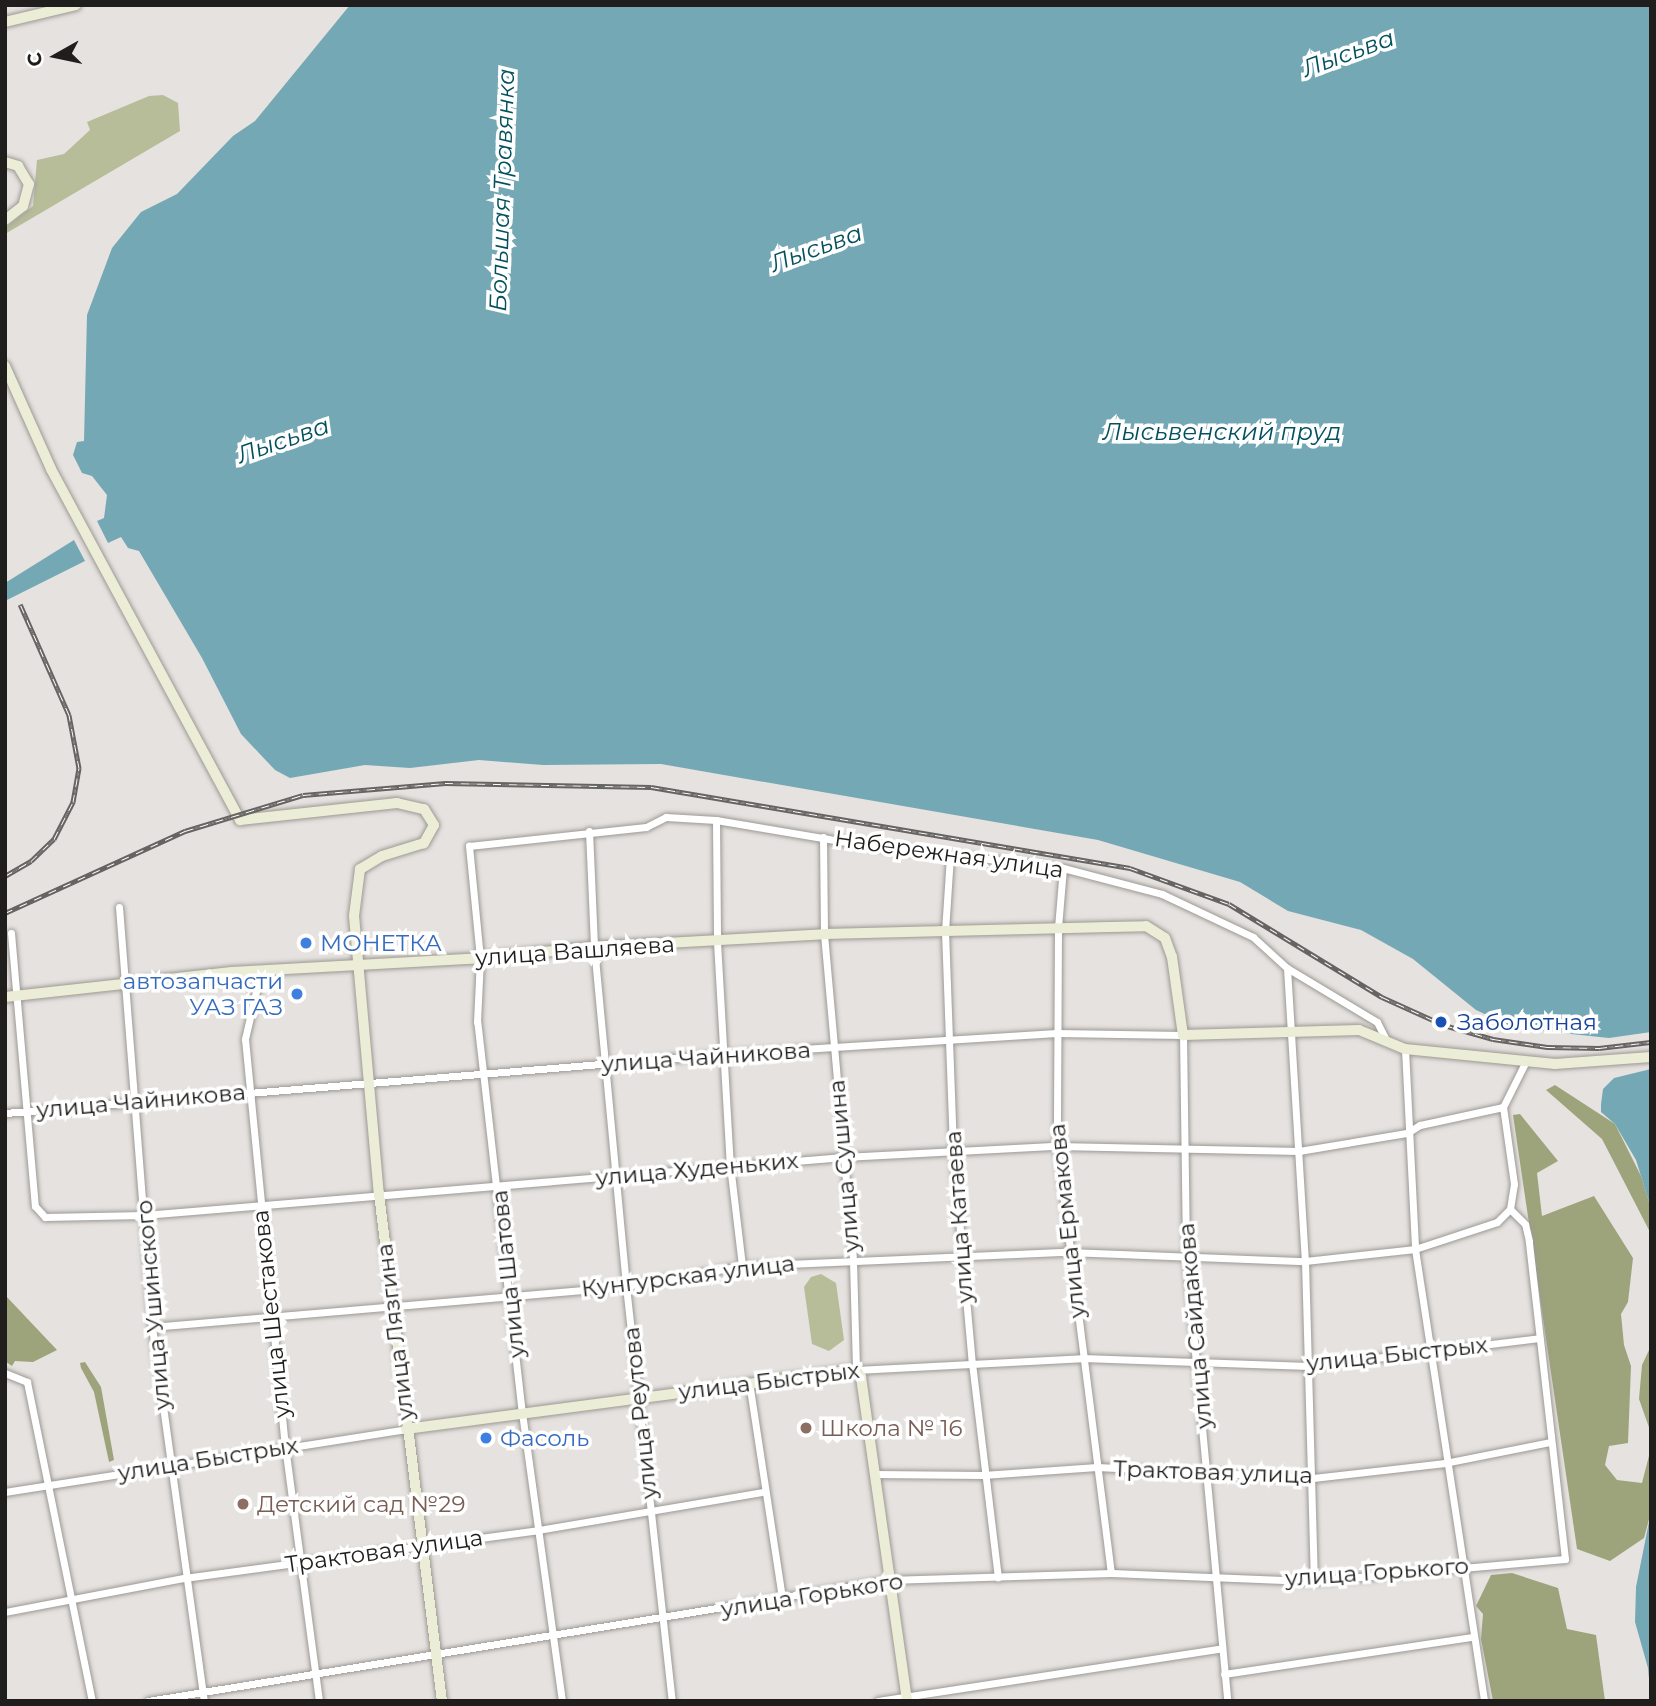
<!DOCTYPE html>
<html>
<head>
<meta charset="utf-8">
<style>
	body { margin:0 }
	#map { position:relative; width:1656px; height:1706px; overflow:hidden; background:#e6e2df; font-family:Montserrat,sans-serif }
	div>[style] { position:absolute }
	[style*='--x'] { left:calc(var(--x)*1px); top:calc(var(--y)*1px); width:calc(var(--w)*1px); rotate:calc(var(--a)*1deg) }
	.green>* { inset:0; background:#b7bd99 }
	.forest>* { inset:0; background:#9da47b }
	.water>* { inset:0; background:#75a8b5 }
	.roads { filter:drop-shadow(0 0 2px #9c9995) drop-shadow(0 0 2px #9c9995) }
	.street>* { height:7px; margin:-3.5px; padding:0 3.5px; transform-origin:3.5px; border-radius:3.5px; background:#fff }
	.secondary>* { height:10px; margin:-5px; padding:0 5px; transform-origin:5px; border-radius:5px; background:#ecedd6 }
	.rail>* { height:5px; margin-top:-2.5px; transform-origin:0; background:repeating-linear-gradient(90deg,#fff 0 8px,#666462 0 16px); box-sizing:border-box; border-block:2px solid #666462 }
	.dots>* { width:19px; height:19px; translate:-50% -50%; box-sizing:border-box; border:4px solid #fff; border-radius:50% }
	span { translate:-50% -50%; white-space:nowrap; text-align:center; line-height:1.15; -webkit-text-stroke:7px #fff; paint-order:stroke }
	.street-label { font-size:23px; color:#1f1e1d }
	.shop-label { font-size:23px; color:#366cbe }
	.left { translate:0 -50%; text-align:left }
	.right { translate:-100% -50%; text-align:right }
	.transit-label { font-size:23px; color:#164399 }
	.education-label { font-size:23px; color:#785e54 }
	.water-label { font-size:24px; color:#04505f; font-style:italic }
	.frame { position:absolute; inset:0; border:7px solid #1f1e1d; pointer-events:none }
	.north { position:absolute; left:21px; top:21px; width:70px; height:70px; -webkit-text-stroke:5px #fff; paint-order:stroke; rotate:261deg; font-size:19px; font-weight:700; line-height:28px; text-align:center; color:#1f1e1d }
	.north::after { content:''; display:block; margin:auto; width:24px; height:32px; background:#1f1e1d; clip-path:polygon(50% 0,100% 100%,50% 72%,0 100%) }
</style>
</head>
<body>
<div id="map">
	<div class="green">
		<i style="clip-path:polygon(163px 95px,178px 103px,180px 131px,5px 234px,5px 228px,33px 206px,37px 160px,64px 154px,90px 130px,87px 122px,149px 96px)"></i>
		<i style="clip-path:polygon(821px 1274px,836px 1283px,844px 1340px,829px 1351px,812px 1344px,804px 1287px,811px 1277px)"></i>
	</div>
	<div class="forest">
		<i style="clip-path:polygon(1555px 1085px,1615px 1124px,1641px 1176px,1651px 1208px,1651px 1234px,1602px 1139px,1546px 1090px)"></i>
		<i style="clip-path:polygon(1520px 1114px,1558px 1161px,1537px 1173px,1542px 1216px,1594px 1196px,1633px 1258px,1628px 1302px,1621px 1314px,1624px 1345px,1631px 1366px,1628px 1443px,1609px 1446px,1605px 1465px,1617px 1480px,1642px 1483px,1651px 1448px,1651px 1512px,1644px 1538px,1610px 1561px,1577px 1549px,1513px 1115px)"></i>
		<i style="clip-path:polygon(5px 1295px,57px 1350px,33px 1362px,15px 1361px,12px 1366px,6px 1362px)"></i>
		<i style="clip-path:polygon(1651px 1346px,1651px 1433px,1639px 1399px,1642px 1365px)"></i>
		<i style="clip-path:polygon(85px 1362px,101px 1387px,114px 1460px,109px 1462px,94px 1392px,81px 1368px,80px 1363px)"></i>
		<i style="clip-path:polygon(1512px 1573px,1558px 1588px,1567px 1629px,1596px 1635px,1605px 1701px,1493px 1701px,1481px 1639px,1483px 1614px,1476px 1606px,1491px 1575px)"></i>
	</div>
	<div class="water">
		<i style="clip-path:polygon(350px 5px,1651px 5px,1651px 1032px,1609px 1038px,1515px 1028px,1476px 1010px,1413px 959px,1361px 930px,1288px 911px,1240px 882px,1098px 840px,661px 764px,543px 765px,479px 760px,410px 768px,365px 765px,290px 778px,275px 770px,241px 734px,202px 658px,139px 551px,128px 548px,121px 537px,108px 543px,97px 521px,104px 518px,107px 495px,92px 476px,82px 473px,73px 455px,77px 442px,84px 441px,87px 315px,112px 248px,141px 212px,177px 194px,233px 136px,255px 121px)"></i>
		<i style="clip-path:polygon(74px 540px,85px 561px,5px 601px,5px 583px)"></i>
		<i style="clip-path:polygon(1651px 1069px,1651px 1208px,1636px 1160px,1615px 1124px,1601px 1112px,1601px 1104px,1603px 1089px,1614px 1078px)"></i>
		<i style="clip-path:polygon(1651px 1512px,1651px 1699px,1648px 1668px,1635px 1622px,1636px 1587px)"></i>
	</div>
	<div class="roads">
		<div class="street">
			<i style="--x:716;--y:820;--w:122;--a:89.5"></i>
			<i style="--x:717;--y:942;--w:223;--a:86.7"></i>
			<i style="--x:730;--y:1165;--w:102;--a:83.2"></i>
			<i style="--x:589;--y:831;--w:116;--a:87.5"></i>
			<i style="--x:594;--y:947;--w:341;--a:84.6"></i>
			<i style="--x:626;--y:1286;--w:418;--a:83.7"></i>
			<i style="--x:823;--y:837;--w:97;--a:89.4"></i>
			<i style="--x:824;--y:934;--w:328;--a:84.9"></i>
			<i style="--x:853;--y:1261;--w:109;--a:88.4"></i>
			<i style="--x:856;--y:1370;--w:226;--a:-3"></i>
			<i style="--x:1082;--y:1358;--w:227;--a:2"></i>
			<i style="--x:1309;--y:1366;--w:232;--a:-6.9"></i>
			<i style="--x:950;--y:856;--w:75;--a:93.8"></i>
			<i style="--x:945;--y:931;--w:221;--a:87.9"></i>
			<i style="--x:953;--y:1152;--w:212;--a:84.9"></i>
			<i style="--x:972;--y:1363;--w:216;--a:83.1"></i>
			<i style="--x:1063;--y:868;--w:60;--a:94.8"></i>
			<i style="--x:1058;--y:928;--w:218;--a:90.3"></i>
			<i style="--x:1057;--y:1146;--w:430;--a:82.8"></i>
			<i style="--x:119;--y:907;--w:421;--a:85.5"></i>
			<i style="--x:152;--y:1327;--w:378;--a:82.1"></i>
			<i style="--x:11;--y:933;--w:274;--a:85"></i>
			<i style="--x:35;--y:1206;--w:15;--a:48"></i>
			<i style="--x:45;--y:1217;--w:99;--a:-1.2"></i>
			<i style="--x:144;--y:1215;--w:702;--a:-4.74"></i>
			<i style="--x:844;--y:1157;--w:213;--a:-3"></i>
			<i style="--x:1057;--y:1146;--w:242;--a:1.2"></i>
			<i style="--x:1299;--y:1151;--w:109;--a:-9.5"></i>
			<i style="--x:1407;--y:1133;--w:15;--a:-32"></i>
			<i style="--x:1420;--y:1125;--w:85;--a:-12.2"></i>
			<i style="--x:1503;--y:1107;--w:51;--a:-63.4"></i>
			<i style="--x:1287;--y:968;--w:294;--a:86.5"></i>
			<i style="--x:1305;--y:1261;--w:320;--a:88.4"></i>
			<i style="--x:261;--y:970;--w:71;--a:103.1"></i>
			<i style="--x:245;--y:1039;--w:409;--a:84.4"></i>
			<i style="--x:285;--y:1446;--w:257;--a:82.4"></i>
			<i style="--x:1405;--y:1049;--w:200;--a:87.1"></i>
			<i style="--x:1415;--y:1249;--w:457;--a:81.3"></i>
			<i style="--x:5;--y:1113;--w:720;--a:-4.7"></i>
			<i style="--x:723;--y:1054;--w:334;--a:-3.6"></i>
			<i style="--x:1056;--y:1033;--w:127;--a:0.9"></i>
			<i style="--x:1183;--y:1035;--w:220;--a:89.2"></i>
			<i style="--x:1186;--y:1255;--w:448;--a:84.7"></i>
			<i style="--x:152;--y:1327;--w:476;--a:-4.9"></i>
			<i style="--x:626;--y:1286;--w:118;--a:-9.8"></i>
			<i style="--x:742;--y:1266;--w:325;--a:-2.5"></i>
			<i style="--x:1067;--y:1252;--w:238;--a:2.2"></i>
			<i style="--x:1305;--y:1261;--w:111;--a:-6.2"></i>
			<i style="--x:1415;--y:1249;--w:86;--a:-18.2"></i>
			<i style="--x:1497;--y:1222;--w:18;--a:-45"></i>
			<i style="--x:5;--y:1373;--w:24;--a:22"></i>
			<i style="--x:27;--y:1382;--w:326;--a:78.5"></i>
			<i style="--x:749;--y:1382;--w:219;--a:81.3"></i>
			<i style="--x:874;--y:1474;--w:109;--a:0.5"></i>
			<i style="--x:983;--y:1475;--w:114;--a:-4"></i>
			<i style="--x:1097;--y:1467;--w:216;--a:2.9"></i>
			<i style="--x:1313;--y:1478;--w:133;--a:-6.5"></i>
			<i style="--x:1445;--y:1463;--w:107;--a:-11.3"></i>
			<i style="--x:5;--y:1492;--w:406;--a:-8.9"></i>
			<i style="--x:5;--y:1612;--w:182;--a:-10.8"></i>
			<i style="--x:184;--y:1578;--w:357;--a:-7.7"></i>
			<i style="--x:538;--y:1530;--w:228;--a:-9.6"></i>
			<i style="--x:1224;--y:1674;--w:251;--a:-8.5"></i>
			<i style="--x:148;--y:1701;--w:750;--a:-9.29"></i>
			<i style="--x:888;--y:1580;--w:223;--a:-1.8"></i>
			<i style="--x:1111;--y:1573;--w:203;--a:2.3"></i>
			<i style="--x:1314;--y:1581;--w:252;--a:-5"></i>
			<i style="--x:1565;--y:1559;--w:320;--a:-96.5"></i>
			<i style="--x:1529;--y:1241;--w:17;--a:-103"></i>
			<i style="--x:1525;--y:1224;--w:21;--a:-135"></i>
			<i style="--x:1510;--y:1209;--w:25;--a:-81"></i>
			<i style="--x:1514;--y:1184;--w:78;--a:-98.1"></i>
			<i style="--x:562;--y:1701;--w:290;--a:-97.9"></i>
			<i style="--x:522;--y:1414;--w:395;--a:-96.5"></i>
			<i style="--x:477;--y:1022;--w:64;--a:-87.3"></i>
			<i style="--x:480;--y:958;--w:113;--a:-95.6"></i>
			<i style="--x:469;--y:846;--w:178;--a:-6.1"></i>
			<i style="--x:646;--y:827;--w:22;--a:-27"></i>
			<i style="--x:666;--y:817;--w:50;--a:3.4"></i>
			<i style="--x:716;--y:820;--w:132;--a:9.6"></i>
			<i style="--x:846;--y:842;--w:219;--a:6.8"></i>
			<i style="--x:1063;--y:868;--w:102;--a:14.7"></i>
			<i style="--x:1162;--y:894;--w:101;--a:25.3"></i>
			<i style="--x:1253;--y:937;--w:46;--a:42.4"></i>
			<i style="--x:1287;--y:968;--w:105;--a:31"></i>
			<i style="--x:1377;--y:1022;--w:18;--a:63"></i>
			<i style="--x:878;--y:1701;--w:345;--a:-8.7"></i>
		</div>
		<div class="secondary">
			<i style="--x:5;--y:22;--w:73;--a:-13.5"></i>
			<i style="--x:5;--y:162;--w:14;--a:17"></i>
			<i style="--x:18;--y:166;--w:21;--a:59"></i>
			<i style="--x:29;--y:184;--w:23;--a:105"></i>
			<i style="--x:23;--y:206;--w:23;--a:142"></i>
			<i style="--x:5;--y:366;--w:113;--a:65.9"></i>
			<i style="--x:51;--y:469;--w:399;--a:61.7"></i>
			<i style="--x:240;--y:820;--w:158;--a:-6.2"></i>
			<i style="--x:397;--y:803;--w:28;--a:13"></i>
			<i style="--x:424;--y:809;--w:19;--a:58"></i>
			<i style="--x:434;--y:825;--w:21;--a:119"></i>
			<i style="--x:424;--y:843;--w:44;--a:162.8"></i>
			<i style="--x:382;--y:856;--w:26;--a:149"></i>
			<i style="--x:360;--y:869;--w:47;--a:97.3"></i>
			<i style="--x:354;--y:916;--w:279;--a:84.9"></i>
			<i style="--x:379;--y:1194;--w:511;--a:82.92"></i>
			<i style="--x:5;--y:997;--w:228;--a:-6.3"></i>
			<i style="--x:232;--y:972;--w:248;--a:-3.2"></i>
			<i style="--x:480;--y:958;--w:115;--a:-5.5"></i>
			<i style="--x:594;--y:947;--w:230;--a:-3.2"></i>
			<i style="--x:824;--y:934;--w:322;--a:-1.4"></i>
			<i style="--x:1146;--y:926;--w:22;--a:32"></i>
			<i style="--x:1165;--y:938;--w:20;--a:70"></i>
			<i style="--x:1172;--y:957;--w:79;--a:82"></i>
			<i style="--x:1183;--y:1035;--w:176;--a:-1.6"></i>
			<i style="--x:1359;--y:1030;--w:50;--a:22.4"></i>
			<i style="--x:1405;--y:1049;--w:151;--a:5.7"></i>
			<i style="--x:1555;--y:1064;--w:96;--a:-4.2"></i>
			<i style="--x:406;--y:1429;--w:454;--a:-7.5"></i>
			<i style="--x:856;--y:1370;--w:9;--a:54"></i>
			<i style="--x:861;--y:1377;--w:327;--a:81.9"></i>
		</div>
	</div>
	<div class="rail">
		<i style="--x:5;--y:876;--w:30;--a:-30"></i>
		<i style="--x:31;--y:861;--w:32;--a:-44"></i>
		<i style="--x:54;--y:839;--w:42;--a:-62.8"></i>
		<i style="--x:73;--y:802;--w:35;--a:-80"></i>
		<i style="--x:79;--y:768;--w:54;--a:-100.7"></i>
		<i style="--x:69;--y:715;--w:121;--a:-113.8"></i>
		<i style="--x:5;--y:913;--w:198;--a:-24.5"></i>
		<i style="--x:185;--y:831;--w:123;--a:-17"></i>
		<i style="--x:303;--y:795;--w:143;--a:-4.8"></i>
		<i style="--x:445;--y:783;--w:206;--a:1.1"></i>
		<i style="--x:651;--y:787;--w:486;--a:9.6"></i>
		<i style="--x:1130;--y:868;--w:105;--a:20"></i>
		<i style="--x:1229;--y:904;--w:179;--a:31.3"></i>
		<i style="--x:1382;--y:997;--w:68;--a:24.3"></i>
		<i style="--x:1444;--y:1025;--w:51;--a:15.9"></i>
		<i style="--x:1493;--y:1039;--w:55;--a:8.4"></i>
		<i style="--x:1547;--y:1047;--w:52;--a:1.1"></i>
		<i style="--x:1599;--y:1048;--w:52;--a:-6.6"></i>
	</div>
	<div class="dots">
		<i style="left:306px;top:943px;background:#3f7fe0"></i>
		<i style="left:297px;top:994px;background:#3f7fe0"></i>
		<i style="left:1441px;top:1022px;background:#1a4fb4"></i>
		<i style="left:806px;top:1428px;background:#8d6e63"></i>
		<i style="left:486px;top:1438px;background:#3f7fe0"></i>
		<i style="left:243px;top:1504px;background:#8d6e63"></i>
	</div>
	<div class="street-label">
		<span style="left:949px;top:854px;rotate:8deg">Набережная улица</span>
		<span style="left:575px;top:951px;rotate:-4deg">улица Вашляева</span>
		<span style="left:706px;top:1057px;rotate:-4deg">улица Чайникова</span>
		<span style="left:141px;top:1101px;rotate:-5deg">улица Чайникова</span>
		<span style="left:844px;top:1166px;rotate:-95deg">улица Сушина</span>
		<span style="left:697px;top:1169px;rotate:-5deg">улица Худеньких</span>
		<span style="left:959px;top:1217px;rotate:-94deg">улица Катаева</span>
		<span style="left:1067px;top:1221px;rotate:-96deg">улица Ермакова</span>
		<span style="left:508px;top:1274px;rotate:-96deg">улица Шатова</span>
		<span style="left:688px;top:1276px;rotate:-7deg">Кунгурская улица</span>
		<span style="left:153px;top:1305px;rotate:-95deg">улица Ушинского</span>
		<span style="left:271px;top:1314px;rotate:-96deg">улица Шестакова</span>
		<span style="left:1195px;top:1326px;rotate:-95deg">улица Сайдакова</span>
		<span style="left:395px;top:1332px;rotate:-97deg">улица Лязгина</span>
		<span style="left:1397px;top:1354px;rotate:-6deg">улица Быстрых</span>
		<span style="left:769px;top:1381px;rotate:-7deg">улица Быстрых</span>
		<span style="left:640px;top:1413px;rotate:-96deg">улица Реутова</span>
		<span style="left:208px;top:1459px;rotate:-9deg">улица Быстрых</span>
		<span style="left:1213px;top:1472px;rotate:2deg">Трактовая улица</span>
		<span style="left:384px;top:1551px;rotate:-8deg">Трактовая улица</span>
		<span style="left:1377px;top:1572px;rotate:-4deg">улица Горького</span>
		<span style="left:812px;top:1595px;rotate:-9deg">улица Горького</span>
	</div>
	<div class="shop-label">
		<span class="left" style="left:320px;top:943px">МОНЕТКА</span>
		<span class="right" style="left:283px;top:994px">автозапчасти<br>УАЗ ГАЗ</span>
		<span class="left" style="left:500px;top:1438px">Фасоль</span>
	</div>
	<div class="transit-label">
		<span class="left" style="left:1457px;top:1022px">Заболотная</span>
	</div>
	<div class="education-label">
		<span class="left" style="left:820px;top:1428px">Школа № 16</span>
		<span class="left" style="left:257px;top:1504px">Детский сад №29</span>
	</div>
	<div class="water-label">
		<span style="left:1348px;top:53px;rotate:-20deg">Лысьва</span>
		<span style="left:502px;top:190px;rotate:-88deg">Большая Травянка</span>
		<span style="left:816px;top:248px;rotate:-20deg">Лысьва</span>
		<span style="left:1222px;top:432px">Лысьвенский пруд</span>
		<span style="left:283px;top:440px;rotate:-19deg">Лысьва</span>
	</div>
	<div class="frame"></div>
	<div class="north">С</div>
</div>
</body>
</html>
